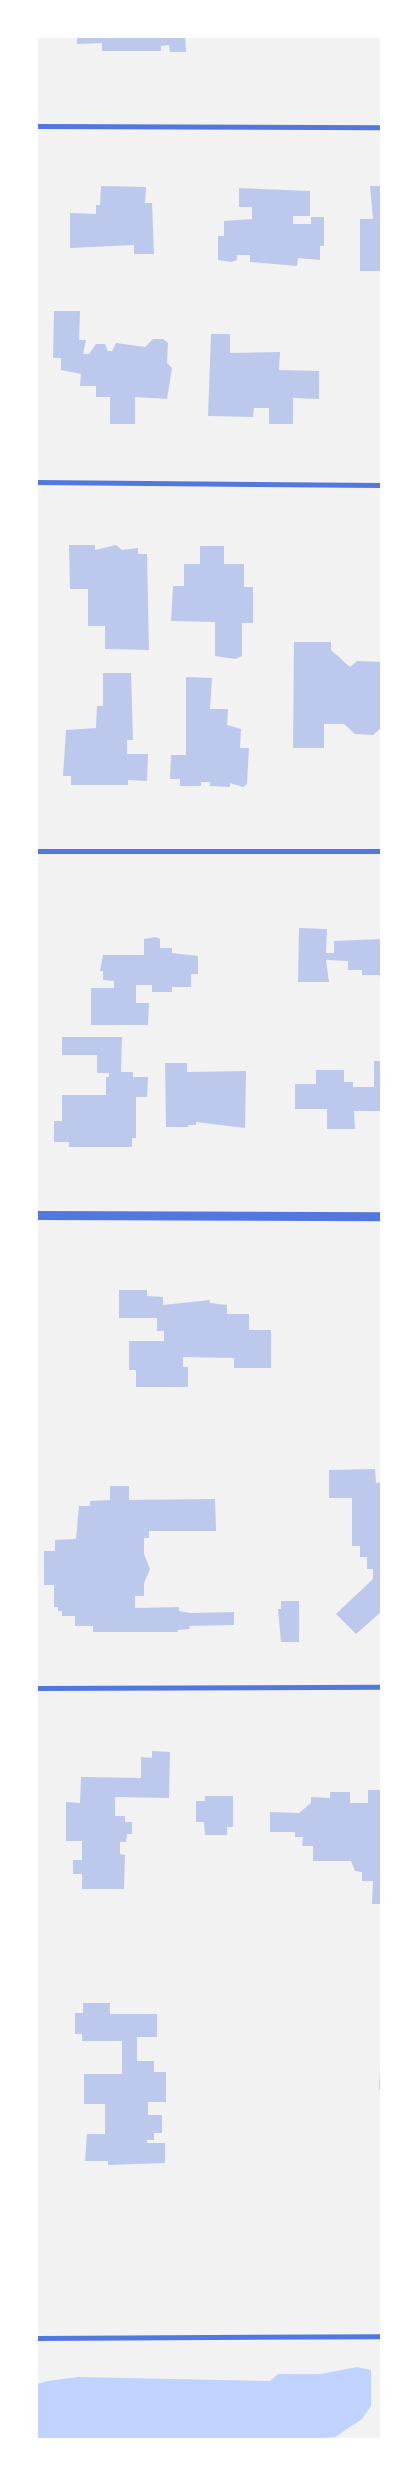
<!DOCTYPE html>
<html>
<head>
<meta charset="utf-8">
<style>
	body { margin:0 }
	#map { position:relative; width:418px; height:2476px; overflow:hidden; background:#f2f2f2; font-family:"Exo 2",sans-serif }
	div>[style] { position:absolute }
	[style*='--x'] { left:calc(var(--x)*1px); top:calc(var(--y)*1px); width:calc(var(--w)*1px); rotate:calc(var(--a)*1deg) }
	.water>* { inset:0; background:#bfd3fe }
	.building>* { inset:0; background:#bdc9ec }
	.minor>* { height:5px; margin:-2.5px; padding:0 2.5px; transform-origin:2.5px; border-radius:2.5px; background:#5277de }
	.tertiary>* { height:9px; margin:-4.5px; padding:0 4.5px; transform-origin:4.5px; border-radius:4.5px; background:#5277de }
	span { translate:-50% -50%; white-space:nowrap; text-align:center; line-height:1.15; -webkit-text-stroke:5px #fff; paint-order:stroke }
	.frame { position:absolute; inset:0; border:38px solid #fff; pointer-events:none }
</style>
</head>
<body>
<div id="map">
	<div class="water">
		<i style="clip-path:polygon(357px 2367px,371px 2370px,371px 2406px,362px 2419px,335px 2437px,302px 2440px,36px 2440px,36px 2384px,48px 2381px,78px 2377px,270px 2381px,278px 2374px,321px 2374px)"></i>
	</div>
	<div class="building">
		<i style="clip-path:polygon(77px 36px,185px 36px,186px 52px,170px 52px,169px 45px,161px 46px,161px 51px,102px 51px,102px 43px,77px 44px)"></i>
		<i style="clip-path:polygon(101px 186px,146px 187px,145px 203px,152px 203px,154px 254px,134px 254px,134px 245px,70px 248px,70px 213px,96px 214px,96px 205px,100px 205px)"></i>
		<i style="clip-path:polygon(370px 186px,382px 186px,382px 271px,360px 271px,360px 219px,373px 219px)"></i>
		<i style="clip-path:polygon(239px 188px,310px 191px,310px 216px,293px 216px,293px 224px,311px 224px,311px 217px,324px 217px,324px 246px,320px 246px,320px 260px,298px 258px,297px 266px,250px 262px,250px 255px,237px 255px,237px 260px,231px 262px,218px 260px,218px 236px,224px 236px,224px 221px,252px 219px,252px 207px,239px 207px)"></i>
		<i style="clip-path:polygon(54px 311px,80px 311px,79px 340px,86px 340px,83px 354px,89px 354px,96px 344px,105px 344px,108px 351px,112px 351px,116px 343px,145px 347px,153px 339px,163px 339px,168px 343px,167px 363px,172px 368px,167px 399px,135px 397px,135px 424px,110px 424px,110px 397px,96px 397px,96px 386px,80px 386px,81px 374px,61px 370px,61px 358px,53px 358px)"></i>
		<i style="clip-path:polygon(211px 334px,230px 334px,230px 353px,280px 352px,279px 370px,319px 371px,319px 399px,293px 398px,293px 424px,269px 424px,269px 408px,254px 408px,253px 417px,208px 416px)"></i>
		<i style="clip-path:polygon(69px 545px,95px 545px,95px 550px,116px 545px,122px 550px,138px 548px,138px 554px,147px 554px,149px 650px,105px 649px,105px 626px,88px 626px,88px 589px,70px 589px)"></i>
		<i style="clip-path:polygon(200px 546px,224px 546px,224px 564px,244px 564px,244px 587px,253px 587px,253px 623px,242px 623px,242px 656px,235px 659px,215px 656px,215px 622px,171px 621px,173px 586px,184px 586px,184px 564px,200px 564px)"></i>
		<i style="clip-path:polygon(294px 642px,331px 642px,331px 650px,350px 667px,357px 661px,382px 662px,382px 727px,373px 735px,355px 734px,344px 724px,324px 724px,324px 748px,293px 748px)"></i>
		<i style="clip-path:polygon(103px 673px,131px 673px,133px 740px,127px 740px,127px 754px,148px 754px,147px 781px,128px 780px,128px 785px,71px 785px,71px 776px,63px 776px,66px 730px,96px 728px,97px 706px,103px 706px)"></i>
		<i style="clip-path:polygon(186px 677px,212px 678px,210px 709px,228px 709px,227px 725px,241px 729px,240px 748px,249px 748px,247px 784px,243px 787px,230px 783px,230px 787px,210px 786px,210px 782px,201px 782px,201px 786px,180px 786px,180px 779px,170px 779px,171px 755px,186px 755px)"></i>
		<i style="clip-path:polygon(299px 928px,327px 929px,326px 953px,334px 953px,334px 941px,382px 939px,382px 983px,379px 975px,362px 975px,362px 970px,348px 970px,348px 961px,326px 960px,329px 982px,298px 982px)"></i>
		<i style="clip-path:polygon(156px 937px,160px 939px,160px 948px,172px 948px,172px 953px,198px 956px,198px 974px,191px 974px,191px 987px,172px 987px,172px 992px,152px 992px,152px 985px,136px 985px,136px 1003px,149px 1003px,148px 1025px,91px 1025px,91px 988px,114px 988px,114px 981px,103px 980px,103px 971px,100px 971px,103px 955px,144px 955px,144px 939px)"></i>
		<i style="clip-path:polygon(62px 1037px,122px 1037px,121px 1072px,133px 1072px,133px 1077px,148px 1077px,147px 1097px,136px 1097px,136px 1138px,132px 1138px,132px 1147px,69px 1147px,69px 1142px,54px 1142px,54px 1121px,62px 1121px,62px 1095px,106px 1095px,106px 1077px,109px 1077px,109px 1073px,97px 1073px,97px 1055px,62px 1055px)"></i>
		<i style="clip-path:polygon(374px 1061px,382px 1061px,382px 1111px,354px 1111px,355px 1129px,327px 1129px,327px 1109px,295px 1109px,295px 1084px,316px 1084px,316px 1070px,344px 1070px,344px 1082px,353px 1082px,353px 1087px,374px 1087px)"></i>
		<i style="clip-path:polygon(165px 1063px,187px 1063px,187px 1072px,246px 1071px,245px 1128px,196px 1122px,196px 1125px,188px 1125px,188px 1127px,166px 1127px)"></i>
		<i style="clip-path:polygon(119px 1290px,147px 1290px,147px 1296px,163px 1297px,163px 1305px,210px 1300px,210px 1303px,227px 1305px,227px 1314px,249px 1314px,249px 1330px,271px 1330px,271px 1368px,234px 1368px,234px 1358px,183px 1357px,183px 1367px,188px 1367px,188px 1387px,136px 1387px,136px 1370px,129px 1370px,129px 1341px,164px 1341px,164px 1331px,157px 1331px,157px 1318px,119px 1318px)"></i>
		<i style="clip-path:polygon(375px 1469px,376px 1483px,382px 1482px,382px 1611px,356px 1634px,336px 1614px,373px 1579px,373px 1569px,367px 1569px,367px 1557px,360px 1557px,360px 1546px,352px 1546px,352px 1498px,329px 1498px,329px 1470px)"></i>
		<i style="clip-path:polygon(110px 1486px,129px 1486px,129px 1500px,215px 1499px,216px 1531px,149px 1531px,149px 1538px,144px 1538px,144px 1554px,150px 1569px,144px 1583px,144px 1596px,135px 1596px,135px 1608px,179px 1607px,179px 1611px,190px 1613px,234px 1612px,234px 1625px,189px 1626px,190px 1629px,178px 1630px,178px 1632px,93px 1632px,93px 1626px,75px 1626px,75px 1616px,62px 1616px,62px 1611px,58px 1611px,58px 1607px,54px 1607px,54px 1585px,44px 1585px,44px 1551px,55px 1551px,55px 1540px,76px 1539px,79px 1506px,90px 1506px,90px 1501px,110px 1500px)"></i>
		<i style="clip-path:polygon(281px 1601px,299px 1601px,299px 1642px,281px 1642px,278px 1609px,281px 1609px)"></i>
		<i style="clip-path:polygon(152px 1751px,170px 1752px,169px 1798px,115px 1797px,115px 1816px,125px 1816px,125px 1822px,132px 1822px,132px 1834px,127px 1834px,126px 1842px,120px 1842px,120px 1854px,125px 1855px,124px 1889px,82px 1889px,82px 1874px,73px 1874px,73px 1860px,82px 1860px,82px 1841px,66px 1841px,66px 1802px,80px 1803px,81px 1777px,141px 1778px,141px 1757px,152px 1758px)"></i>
		<i style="clip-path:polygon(368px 1790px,382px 1790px,382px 1904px,372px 1904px,373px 1881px,362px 1881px,362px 1872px,355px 1871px,351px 1861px,313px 1861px,313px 1846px,302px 1846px,303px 1837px,295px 1837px,295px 1832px,270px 1832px,270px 1812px,299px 1813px,311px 1803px,311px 1797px,330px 1798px,330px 1792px,350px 1792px,350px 1803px,368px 1803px)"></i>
		<i style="clip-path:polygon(205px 1796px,233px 1796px,233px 1827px,227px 1827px,227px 1835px,205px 1835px,204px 1822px,196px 1822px,196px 1801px,205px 1801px)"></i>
		<i style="clip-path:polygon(83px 2003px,110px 2003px,110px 2014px,157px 2014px,157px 2037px,137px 2037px,137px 2061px,154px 2061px,154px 2072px,166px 2072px,166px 2102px,148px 2102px,148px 2115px,162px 2115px,162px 2133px,154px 2133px,154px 2140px,147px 2140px,147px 2143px,165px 2143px,165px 2163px,108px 2165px,108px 2161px,85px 2161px,87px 2134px,105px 2134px,105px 2104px,84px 2104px,84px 2074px,122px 2074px,122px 2041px,82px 2041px,82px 2034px,75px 2034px,75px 2013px,83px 2013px)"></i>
		<i style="clip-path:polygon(380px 2071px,382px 2071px,382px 2089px,379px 2089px)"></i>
	</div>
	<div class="minor">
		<i style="--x:36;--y:126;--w:346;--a:0.2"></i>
		<i style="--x:36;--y:482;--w:346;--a:0.5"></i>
		<i style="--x:36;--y:851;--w:346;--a:0"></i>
		<i style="--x:36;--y:1688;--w:346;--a:-0.2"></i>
		<i style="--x:36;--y:2338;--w:346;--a:-0.3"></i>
	</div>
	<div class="tertiary">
		<i style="--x:36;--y:1215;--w:346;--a:0.2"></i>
	</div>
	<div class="frame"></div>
</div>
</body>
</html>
